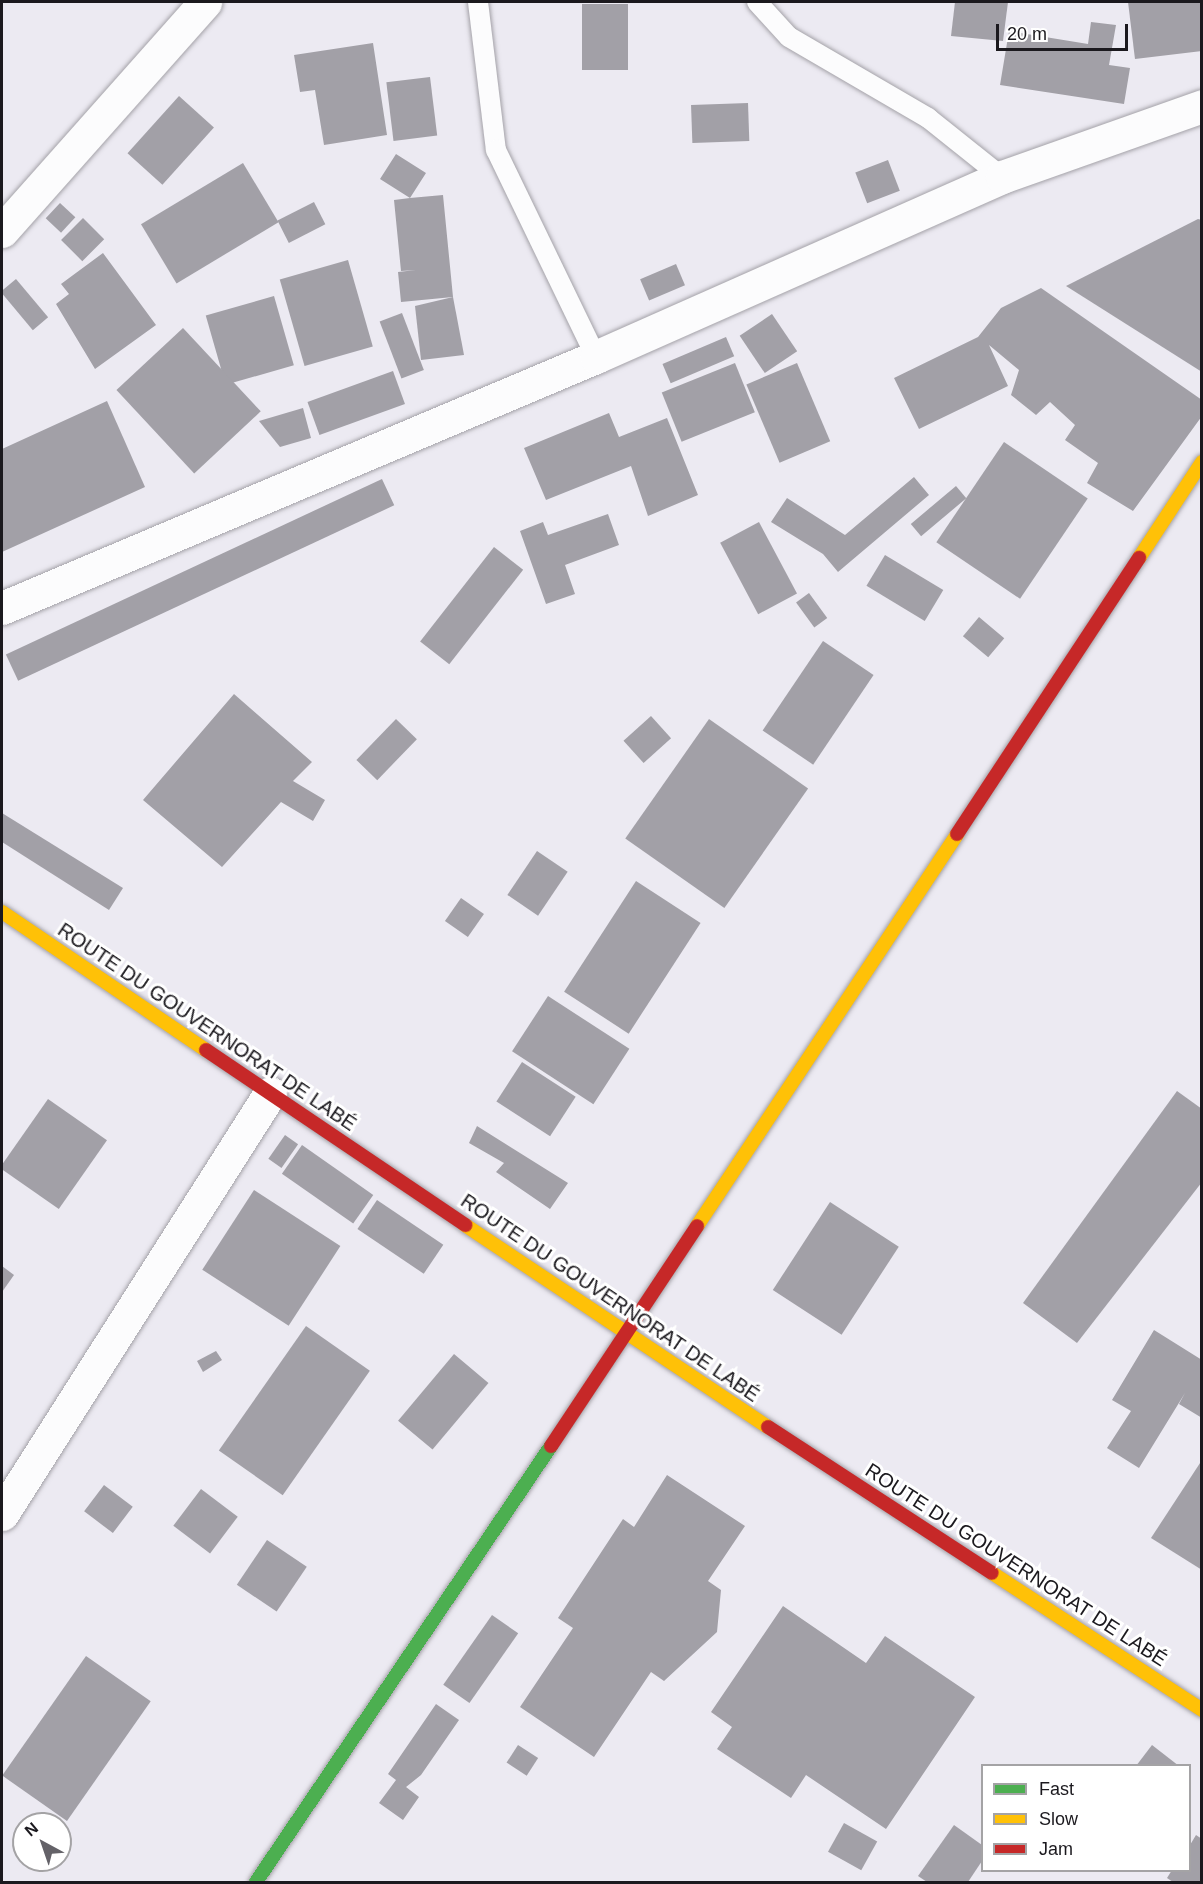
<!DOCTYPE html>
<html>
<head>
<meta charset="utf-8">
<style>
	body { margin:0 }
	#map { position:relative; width:1203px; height:1884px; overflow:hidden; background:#eceaf2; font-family:Arial,sans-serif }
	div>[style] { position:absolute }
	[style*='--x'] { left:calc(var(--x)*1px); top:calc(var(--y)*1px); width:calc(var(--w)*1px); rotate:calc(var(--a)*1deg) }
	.building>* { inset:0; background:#a2a0a7; transform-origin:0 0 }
	.roads { filter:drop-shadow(0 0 2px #a4a2a8) drop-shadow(0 0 2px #a4a2a8) }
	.lane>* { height:20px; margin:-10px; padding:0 10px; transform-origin:10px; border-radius:10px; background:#fcfcfd }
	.street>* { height:33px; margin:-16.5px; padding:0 16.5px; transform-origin:16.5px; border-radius:16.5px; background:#fcfcfd }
	.fast>* { height:14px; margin:-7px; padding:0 7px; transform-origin:7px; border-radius:7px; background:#4caf50 }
	.slow>* { height:14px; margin:-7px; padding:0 7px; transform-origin:7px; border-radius:7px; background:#ffc107 }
	.jam>* { height:14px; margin:-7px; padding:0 7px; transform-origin:7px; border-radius:7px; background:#c62828 }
	span { translate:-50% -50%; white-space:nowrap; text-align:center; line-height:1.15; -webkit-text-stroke:6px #fff; paint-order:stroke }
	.street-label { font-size:20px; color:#1b191e }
	.frame { position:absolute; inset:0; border:3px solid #1b191e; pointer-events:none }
	.legend { position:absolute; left:981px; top:1764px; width:210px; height:108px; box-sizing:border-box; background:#fff; border:2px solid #a4a3a5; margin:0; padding:8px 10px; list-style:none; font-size:18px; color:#1b191e }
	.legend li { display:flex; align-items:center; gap:12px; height:30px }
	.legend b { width:30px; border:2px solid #a4a3a5 }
	.north { position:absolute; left:12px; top:1812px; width:60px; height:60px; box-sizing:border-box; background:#fff; border:2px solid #a4a3a5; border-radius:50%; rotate:320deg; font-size:16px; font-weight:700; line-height:24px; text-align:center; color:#1b191e }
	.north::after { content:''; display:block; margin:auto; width:21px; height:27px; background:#646268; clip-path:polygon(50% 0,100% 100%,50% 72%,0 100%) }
	.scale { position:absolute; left:996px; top:24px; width:132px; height:27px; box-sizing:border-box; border:3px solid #1b191e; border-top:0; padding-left:8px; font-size:18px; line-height:21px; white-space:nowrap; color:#1b191e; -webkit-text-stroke:4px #fff; paint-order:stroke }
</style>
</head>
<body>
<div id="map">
	<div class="building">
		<i style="clip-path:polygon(955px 2px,1008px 2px,1003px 41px,951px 36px)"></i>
		<i style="clip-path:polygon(1128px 2px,1202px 2px,1202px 51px,1135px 59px)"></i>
		<i style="left:582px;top:4px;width:46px;height:66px"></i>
		<i style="clip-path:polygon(1091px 22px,1116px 25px,1109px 65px,1130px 68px,1124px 104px,1000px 85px,1009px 31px,1088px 44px)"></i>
		<i style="clip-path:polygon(373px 43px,387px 135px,324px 145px,315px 90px,300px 92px,294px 55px)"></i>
		<i style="left:430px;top:77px;width:59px;height:44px;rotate:83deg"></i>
		<i style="left:179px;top:96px;width:47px;height:77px;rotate:42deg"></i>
		<i style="left:748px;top:103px;width:38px;height:57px;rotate:88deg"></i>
		<i style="clip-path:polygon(396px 154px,426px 173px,410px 198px,443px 195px,453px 297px,401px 302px,398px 272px,416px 270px,401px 271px,394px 200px,410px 198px,380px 179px)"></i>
		<i style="left:888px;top:160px;width:33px;height:35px;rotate:69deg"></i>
		<i style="left:243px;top:163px;width:69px;height:119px;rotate:59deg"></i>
		<i style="left:314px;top:202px;width:25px;height:41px;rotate:63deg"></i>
		<i style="left:60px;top:203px;width:21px;height:21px;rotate:43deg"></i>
		<i style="left:83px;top:218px;width:30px;height:31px;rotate:45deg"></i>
		<i style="clip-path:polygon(1198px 219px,1202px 220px,1202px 372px,1066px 286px)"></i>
		<i style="clip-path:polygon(103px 253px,156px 325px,95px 369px,56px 304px,69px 294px,61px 284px)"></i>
		<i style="left:348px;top:260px;width:90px;height:71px;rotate:74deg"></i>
		<i style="left:676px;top:264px;width:23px;height:39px;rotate:67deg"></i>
		<i style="left:16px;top:279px;width:50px;height:20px;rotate:50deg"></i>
		<i style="clip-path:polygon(1041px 288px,1202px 400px,1202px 416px,1133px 511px,1087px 483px,1098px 463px,1065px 440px,1075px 425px,1050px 402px,1036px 415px,1011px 395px,1019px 370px,989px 345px,1008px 386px,919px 429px,894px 378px,978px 337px,1001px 308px)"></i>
		<i style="left:274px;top:296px;width:72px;height:71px;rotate:74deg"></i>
		<i style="clip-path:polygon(453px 297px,464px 355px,421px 360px,415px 306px)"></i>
		<i style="left:402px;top:313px;width:61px;height:24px;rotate:69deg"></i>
		<i style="left:772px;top:314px;width:45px;height:39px;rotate:56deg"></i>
		<i style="left:183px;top:328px;width:114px;height:91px;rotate:47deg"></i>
		<i style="left:726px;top:337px;width:21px;height:69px;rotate:67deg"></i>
		<i style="left:735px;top:363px;width:53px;height:79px;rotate:68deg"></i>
		<i style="left:797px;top:363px;width:85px;height:55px;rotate:67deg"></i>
		<i style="left:393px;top:371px;width:35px;height:91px;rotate:70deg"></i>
		<i style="clip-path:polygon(107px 401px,145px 487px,2px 552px,2px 449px)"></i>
		<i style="clip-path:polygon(303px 408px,311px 438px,280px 447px,259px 421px)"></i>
		<i style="clip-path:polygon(609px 413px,619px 437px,667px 418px,698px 495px,648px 516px,631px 466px,546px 500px,524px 448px)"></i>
		<i style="left:1004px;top:442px;width:101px;height:121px;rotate:34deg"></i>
		<i style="clip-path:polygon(914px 477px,929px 495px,838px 572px,823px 554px,771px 522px,787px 498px,845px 535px)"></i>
		<i style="left:382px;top:479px;width:29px;height:415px;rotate:65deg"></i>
		<i style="left:956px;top:486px;width:16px;height:59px;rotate:50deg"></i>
		<i style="clip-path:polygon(608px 514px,619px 545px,565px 565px,575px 594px,546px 604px,520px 531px,543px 522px,548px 535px)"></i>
		<i style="left:759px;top:522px;width:81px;height:44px;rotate:62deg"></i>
		<i style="left:494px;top:547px;width:37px;height:120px;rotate:38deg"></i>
		<i style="left:885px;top:555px;width:68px;height:36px;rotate:31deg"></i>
		<i style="left:809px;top:593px;width:31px;height:16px;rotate:54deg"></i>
		<i style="left:979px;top:617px;width:33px;height:25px;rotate:40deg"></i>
		<i style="left:823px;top:641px;width:61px;height:108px;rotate:34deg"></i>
		<i style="clip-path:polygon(234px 694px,312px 762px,293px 781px,325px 800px,313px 821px,281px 802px,222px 867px,143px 800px)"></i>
		<i style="left:651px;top:716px;width:30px;height:37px;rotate:48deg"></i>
		<i style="left:396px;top:719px;width:29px;height:57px;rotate:44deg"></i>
		<i style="left:709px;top:719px;width:121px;height:146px;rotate:35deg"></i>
		<i style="clip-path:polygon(2px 813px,123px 888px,109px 910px,2px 842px)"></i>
		<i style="left:537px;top:851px;width:37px;height:53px;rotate:34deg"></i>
		<i style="left:636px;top:881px;width:77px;height:132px;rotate:33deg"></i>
		<i style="left:461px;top:898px;width:28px;height:28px;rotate:35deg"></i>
		<i style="left:548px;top:996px;width:97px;height:66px;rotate:33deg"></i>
		<i style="left:522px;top:1062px;width:64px;height:47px;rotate:33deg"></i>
		<i style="clip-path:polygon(1177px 1091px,1202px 1109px,1202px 1182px,1077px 1343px,1023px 1303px)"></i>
		<i style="left:48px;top:1099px;width:72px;height:84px;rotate:35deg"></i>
		<i style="clip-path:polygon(477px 1126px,568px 1183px,550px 1209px,496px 1172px,504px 1163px,469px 1143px)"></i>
		<i style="left:285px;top:1135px;width:16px;height:29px;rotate:35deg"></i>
		<i style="left:302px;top:1145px;width:87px;height:35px;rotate:35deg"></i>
		<i style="left:254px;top:1190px;width:103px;height:95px;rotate:33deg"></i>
		<i style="left:377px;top:1200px;width:80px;height:35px;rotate:34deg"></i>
		<i style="left:830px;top:1202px;width:82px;height:105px;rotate:33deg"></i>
		<i style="clip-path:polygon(2px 1266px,14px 1275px,2px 1292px)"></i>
		<i style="left:306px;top:1326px;width:78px;height:152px;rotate:35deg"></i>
		<i style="clip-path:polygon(1154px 1330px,1202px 1360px,1202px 1418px,1179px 1404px,1185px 1393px,1139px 1468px,1107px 1448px,1131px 1411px,1112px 1400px)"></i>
		<i style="clip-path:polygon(216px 1351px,222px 1360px,203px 1372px,197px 1361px)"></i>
		<i style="left:454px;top:1354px;width:45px;height:87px;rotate:40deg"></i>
		<i style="clip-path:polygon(1202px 1460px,1202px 1570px,1151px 1538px)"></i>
		<i style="clip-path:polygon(667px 1475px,745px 1526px,708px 1581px,721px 1590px,717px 1632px,664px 1681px,651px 1672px,594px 1757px,520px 1707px,573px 1628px,558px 1618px,623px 1519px,634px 1527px)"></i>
		<i style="left:104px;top:1485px;width:36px;height:33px;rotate:37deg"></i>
		<i style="left:201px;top:1489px;width:46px;height:46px;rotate:37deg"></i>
		<i style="left:267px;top:1540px;width:48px;height:54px;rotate:34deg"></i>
		<i style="clip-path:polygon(783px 1606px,866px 1663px,885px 1636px,975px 1697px,886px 1829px,806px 1775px,791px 1798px,717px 1749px,732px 1727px,711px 1712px)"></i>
		<i style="left:492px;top:1615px;width:32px;height:85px;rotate:35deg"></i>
		<i style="left:86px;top:1656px;width:79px;height:146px;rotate:35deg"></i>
		<i style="clip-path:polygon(436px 1704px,459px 1720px,421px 1775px,406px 1787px,419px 1797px,403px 1820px,379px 1803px,396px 1780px,388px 1774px)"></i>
		<i style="left:518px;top:1745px;width:24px;height:21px;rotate:33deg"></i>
		<i style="clip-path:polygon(1152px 1745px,1179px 1766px,1136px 1766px)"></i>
		<i style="left:844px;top:1823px;width:38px;height:33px;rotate:29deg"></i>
		<i style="clip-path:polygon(954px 1825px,982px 1845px,982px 1861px,968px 1882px,927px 1882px,918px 1876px)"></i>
		<i style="clip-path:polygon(1196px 1835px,1202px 1839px,1202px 1882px,1173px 1882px,1167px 1878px,1172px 1870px,1190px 1870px,1190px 1845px)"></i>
	</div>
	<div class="roads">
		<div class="lane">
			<i style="--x:478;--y:2;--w:149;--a:83.1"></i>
			<i style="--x:496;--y:150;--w:230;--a:64.2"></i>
			<i style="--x:757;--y:2;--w:47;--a:47.6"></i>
			<i style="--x:789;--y:37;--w:161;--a:30.2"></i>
			<i style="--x:928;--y:118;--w:95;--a:38.6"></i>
		</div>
		<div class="street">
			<i style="--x:2;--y:231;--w:306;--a:-48.4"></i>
			<i style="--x:2;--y:608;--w:645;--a:-22.91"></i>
			<i style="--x:596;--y:357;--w:444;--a:-23.9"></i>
			<i style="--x:1002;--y:177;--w:212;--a:-19.5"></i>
			<i style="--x:2;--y:1514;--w:499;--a:-57.5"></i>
		</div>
		<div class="fast">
			<i style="--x:256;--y:1882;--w:526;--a:-55.92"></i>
		</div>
		<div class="slow">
			<i style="--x:1139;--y:558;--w:115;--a:-56.7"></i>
			<i style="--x:2;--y:912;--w:246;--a:34.1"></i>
			<i style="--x:465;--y:1225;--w:364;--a:33.7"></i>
			<i style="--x:697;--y:1226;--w:470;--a:-56.4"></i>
			<i style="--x:992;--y:1573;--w:251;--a:33.1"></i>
		</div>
		<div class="jam">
			<i style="--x:957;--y:834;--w:331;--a:-56.6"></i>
			<i style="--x:206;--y:1050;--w:313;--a:34"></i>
			<i style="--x:768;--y:1427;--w:267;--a:33.1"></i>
			<i style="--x:551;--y:1446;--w:264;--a:-56.4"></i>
		</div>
	</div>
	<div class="street-label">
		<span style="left:207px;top:1027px;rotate:34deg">ROUTE DU GOUVERNORAT DE LABÉ</span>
		<span style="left:610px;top:1298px;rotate:34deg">ROUTE DU GOUVERNORAT DE LABÉ</span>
		<span style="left:1016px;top:1565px;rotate:33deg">ROUTE DU GOUVERNORAT DE LABÉ</span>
	</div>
	<div class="frame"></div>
	<ul class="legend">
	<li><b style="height:8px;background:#4caf50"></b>Fast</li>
	<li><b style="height:8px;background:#ffc107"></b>Slow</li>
	<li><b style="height:8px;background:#c62828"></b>Jam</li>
	</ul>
	<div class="north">N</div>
	<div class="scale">20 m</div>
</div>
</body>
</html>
